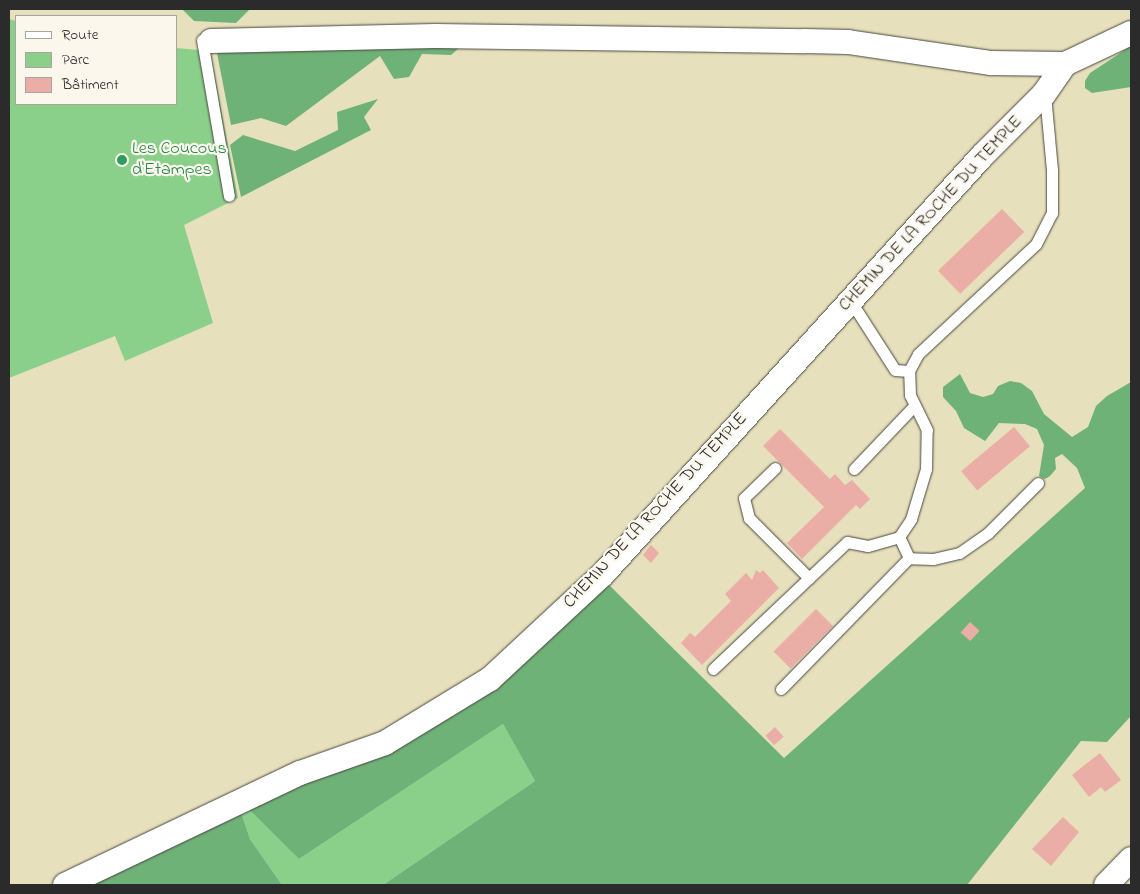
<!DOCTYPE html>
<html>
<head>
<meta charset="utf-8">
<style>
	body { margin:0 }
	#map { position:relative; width:1140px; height:894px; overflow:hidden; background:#e7e0bc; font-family:"Indie Flower",sans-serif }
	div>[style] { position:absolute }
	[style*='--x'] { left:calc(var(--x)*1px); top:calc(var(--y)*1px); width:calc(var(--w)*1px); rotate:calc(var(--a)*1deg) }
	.green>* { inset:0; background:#8ad08b }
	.forest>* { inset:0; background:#6fb277 }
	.building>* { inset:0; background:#eaaea7; transform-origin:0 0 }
	.roads { filter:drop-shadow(0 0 1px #474641) drop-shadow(0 0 1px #474641) }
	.lane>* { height:11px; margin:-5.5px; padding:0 5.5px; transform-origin:5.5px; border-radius:5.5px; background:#fff }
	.street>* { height:24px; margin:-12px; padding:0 12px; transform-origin:12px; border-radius:12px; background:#fff }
	.dots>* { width:14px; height:14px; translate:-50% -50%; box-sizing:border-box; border:2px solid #fbf7ec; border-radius:50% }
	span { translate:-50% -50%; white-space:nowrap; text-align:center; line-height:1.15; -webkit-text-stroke:4.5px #fbf7ec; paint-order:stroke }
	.leisure-label { font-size:18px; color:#27864d }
	.left { translate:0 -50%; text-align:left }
	.street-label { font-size:18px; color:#2b2b2b }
	.frame { position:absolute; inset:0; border:10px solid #2b2b2b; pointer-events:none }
	.legend { position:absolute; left:15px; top:15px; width:162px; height:90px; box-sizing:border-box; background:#fbf7ec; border:1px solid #a8a59f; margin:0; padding:6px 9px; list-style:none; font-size:15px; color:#2b2b2b }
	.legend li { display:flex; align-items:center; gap:10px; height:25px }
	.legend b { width:25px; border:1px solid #a8a59f }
</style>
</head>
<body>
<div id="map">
	<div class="green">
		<i style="clip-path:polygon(9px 19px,16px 21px,16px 104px,176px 104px,176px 48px,210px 51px,238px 198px,184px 225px,213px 323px,125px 361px,115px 336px,9px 378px)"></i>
		<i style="clip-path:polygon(503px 724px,535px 781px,383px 885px,282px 885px,250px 839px,242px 815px,233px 803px,243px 798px,299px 859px)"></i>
	</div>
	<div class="forest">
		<i style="clip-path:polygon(182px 9px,250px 9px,236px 23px,194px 21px)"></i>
		<i style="clip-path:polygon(465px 43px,451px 55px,422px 54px,409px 77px,394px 79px,380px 56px,286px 126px,261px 118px,231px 125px,216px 48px)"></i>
		<i style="clip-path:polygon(1131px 46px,1131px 87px,1092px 93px,1085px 88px,1085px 81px,1090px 73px)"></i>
		<i style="clip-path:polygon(378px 99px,364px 117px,371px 130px,241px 197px,230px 145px,243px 135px,295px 151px,338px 130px,337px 112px)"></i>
		<i style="clip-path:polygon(960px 374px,970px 393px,983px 397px,993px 394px,998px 386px,1010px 381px,1021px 383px,1032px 391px,1044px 414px,1072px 437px,1088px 427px,1096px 406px,1107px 396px,1131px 382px,1131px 716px,1107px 742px,1081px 741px,967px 885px,383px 885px,535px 781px,503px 724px,299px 859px,249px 809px,400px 737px,601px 577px,784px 758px,1085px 488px,1077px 468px,1062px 454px,1055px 458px,1056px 469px,1050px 476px,1045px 479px,1039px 476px,1044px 445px,1037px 429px,1025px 424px,999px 423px,985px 441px,964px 428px,956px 411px,943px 397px,943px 387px)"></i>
		<i style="clip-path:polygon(233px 803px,242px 815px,250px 839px,282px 885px,74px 885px)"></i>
	</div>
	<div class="building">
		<i style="left:1002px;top:209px;width:32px;height:89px;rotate:46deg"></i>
		<i style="left:1014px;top:427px;width:25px;height:69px;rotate:50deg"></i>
		<i style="clip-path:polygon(780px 429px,830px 479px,835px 474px,845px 485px,852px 480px,870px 499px,860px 509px,856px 505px,802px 559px,787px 543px,824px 507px,763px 446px)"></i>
		<i style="clip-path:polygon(651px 545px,659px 553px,651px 563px,643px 555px)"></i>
		<i style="clip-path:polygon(756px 570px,760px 573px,763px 570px,779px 588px,702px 665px,681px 643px,690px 633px,695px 637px,731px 601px,725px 594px,746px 573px,752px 580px)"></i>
		<i style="left:816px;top:609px;width:24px;height:60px;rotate:45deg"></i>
		<i style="left:970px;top:622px;width:13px;height:14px;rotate:42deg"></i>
		<i style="left:775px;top:727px;width:13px;height:13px;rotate:48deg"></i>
		<i style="clip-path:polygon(1100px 753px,1121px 780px,1105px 792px,1101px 787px,1089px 797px,1072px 775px)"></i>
		<i style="clip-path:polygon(1063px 817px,1079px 832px,1051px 866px,1032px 849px)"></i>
	</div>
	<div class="roads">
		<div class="lane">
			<i style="--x:202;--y:40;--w:158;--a:80.2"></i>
			<i style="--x:850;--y:300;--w:83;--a:57.3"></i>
			<i style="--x:895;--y:370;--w:14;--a:4"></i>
			<i style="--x:775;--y:468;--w:43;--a:135.9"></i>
			<i style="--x:744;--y:498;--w:21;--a:76"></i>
			<i style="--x:749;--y:518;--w:85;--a:45"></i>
			<i style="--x:854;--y:469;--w:88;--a:-46.4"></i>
			<i style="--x:1038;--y:483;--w:71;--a:135"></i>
			<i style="--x:988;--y:533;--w:35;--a:145"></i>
			<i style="--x:959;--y:553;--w:27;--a:167"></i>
			<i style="--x:933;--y:559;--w:24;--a:-178"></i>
			<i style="--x:909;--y:558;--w:23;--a:-115"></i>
			<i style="--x:899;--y:537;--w:22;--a:-56"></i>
			<i style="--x:911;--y:519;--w:52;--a:-73.3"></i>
			<i style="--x:926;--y:469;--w:39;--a:-89"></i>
			<i style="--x:927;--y:430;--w:39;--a:-116"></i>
			<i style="--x:910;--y:395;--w:24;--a:-92"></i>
			<i style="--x:909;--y:371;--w:19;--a:-62"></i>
			<i style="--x:918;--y:354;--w:161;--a:-43"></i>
			<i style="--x:1036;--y:244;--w:35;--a:-63"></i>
			<i style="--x:1052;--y:213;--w:43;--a:-90"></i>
			<i style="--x:1052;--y:170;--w:75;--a:-95.3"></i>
			<i style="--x:713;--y:669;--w:185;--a:-43.5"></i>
			<i style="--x:847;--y:542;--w:21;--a:11"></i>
			<i style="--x:868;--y:546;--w:32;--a:-16"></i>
			<i style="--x:781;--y:689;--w:183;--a:-45.7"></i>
		</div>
		<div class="street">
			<i style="--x:211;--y:41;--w:224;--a:-1.3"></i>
			<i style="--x:435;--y:36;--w:370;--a:0.8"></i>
			<i style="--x:805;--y:41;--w:43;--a:1.3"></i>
			<i style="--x:848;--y:42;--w:145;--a:8.4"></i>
			<i style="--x:991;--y:63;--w:74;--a:0.8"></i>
			<i style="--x:65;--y:885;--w:260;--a:-25.5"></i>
			<i style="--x:300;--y:773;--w:90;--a:-19.4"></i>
			<i style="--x:385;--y:743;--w:123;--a:-31.4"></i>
			<i style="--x:490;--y:679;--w:154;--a:-42.9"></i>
			<i style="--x:603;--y:574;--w:564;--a:-47.8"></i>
			<i style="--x:982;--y:156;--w:88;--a:-45"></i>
			<i style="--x:1044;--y:94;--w:37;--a:-55"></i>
			<i style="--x:1065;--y:64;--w:73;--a:-25.2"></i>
			<i style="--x:1106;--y:885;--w:36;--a:-46"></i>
		</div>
	</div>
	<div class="dots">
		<i style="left:122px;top:160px;background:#2e9e5b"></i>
	</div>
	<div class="leisure-label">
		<span class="left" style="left:132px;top:160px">Les Coucous<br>d'Etampes</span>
	</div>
	<div class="street-label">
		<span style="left:931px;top:214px;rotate:-47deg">CHEMIN DE LA ROCHE DU TEMPLE</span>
		<span style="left:656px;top:511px;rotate:-47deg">CHEMIN DE LA ROCHE DU TEMPLE</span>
	</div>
	<div class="frame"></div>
	<ul class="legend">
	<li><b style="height:6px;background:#fff"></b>Route</li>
	<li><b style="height:14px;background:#8ad08b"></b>Parc</li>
	<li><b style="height:14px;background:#eaaea7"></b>Bâtiment</li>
	</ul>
</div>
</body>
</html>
